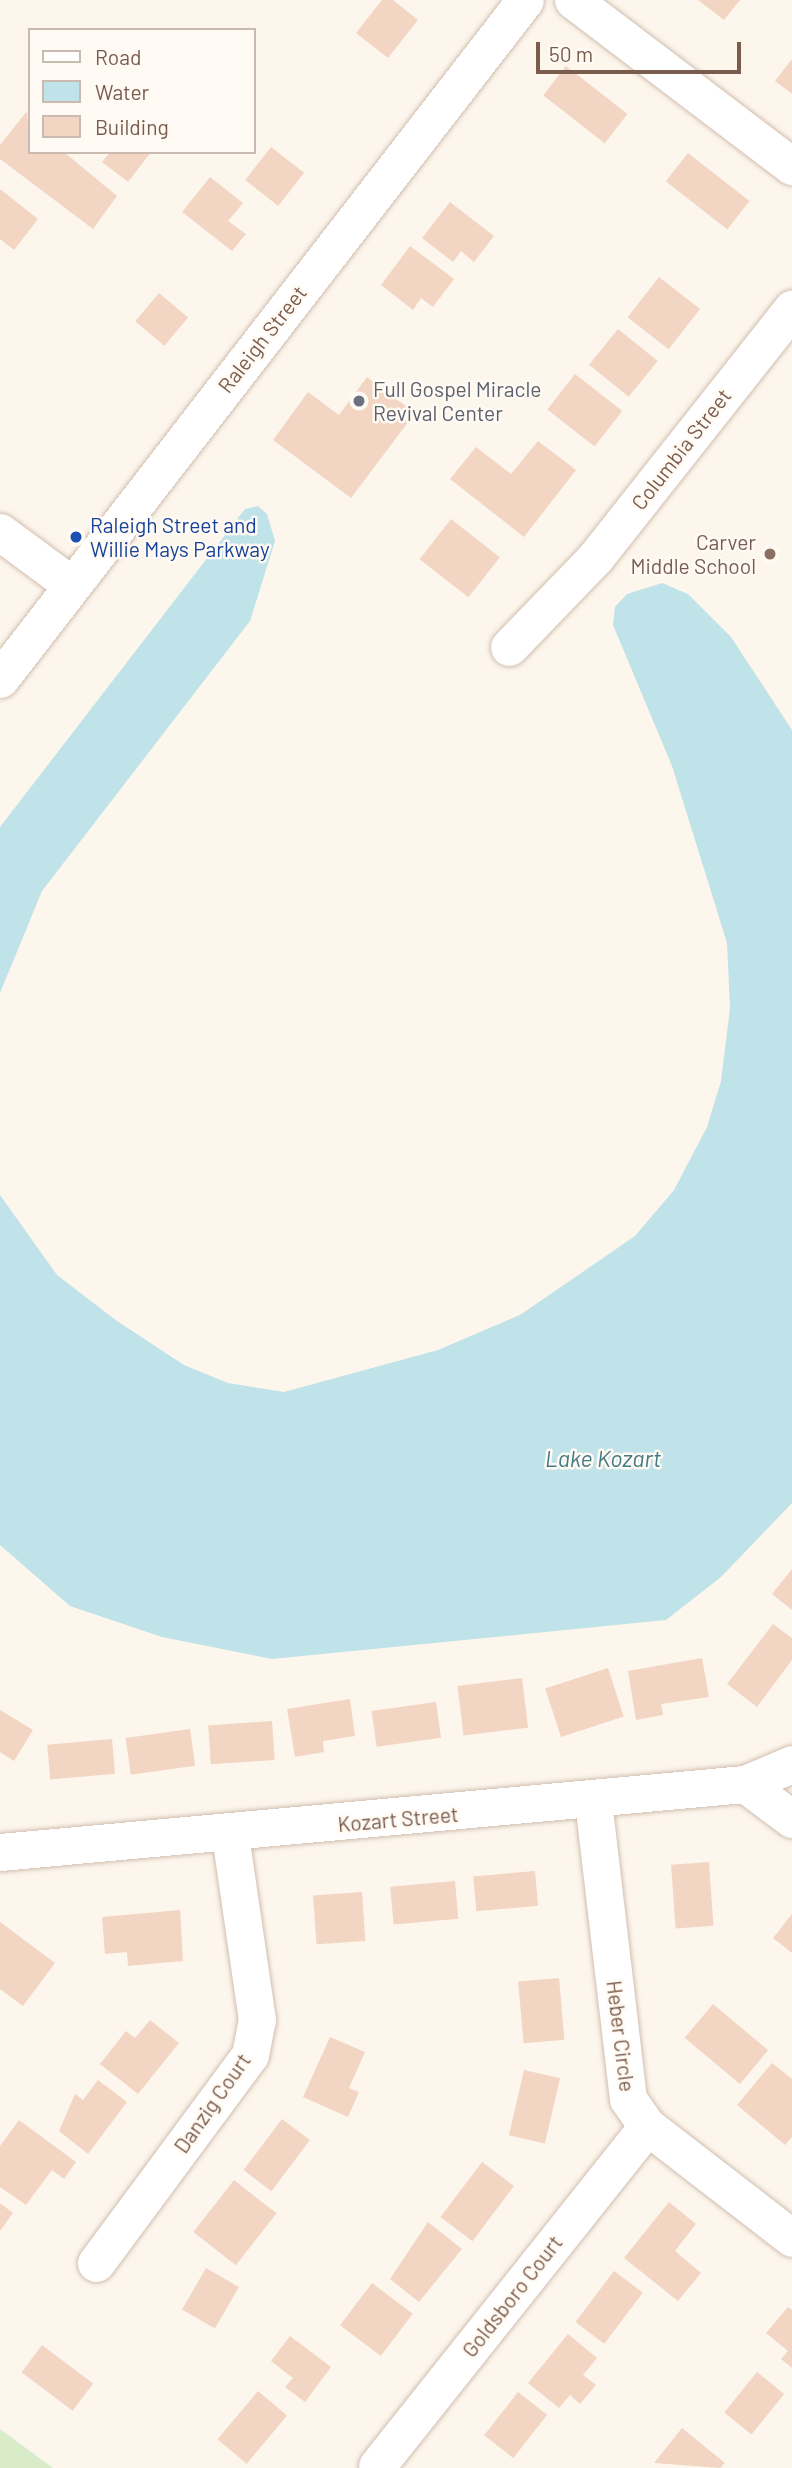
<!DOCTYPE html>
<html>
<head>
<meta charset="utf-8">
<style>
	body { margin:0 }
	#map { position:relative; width:792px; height:2468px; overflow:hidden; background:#fdf6ec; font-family:Barlow,sans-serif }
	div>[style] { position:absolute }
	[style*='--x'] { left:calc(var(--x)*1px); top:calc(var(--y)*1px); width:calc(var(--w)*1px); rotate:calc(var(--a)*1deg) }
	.green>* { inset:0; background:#d8ecc9 }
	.water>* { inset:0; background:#bfe3e8 }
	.building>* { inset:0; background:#f3d5c3; transform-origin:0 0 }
	.roads { filter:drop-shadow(0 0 2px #d1beb0) drop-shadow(0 0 2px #d1beb0) }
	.minor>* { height:37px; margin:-18.5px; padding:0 18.5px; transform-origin:18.5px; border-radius:18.5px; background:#fff }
	.dots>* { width:19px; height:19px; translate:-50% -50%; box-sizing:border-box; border:4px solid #fffaf3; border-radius:50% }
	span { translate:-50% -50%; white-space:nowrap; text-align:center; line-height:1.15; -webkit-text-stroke:5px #fffaf3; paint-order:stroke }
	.street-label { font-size:21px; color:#7a5c4d }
	.worship-label { font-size:21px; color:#5b616d }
	.left { translate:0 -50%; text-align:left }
	.transit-label { font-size:21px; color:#164399 }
	.education-label { font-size:21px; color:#785e54 }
	.right { translate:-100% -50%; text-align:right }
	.water-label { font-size:23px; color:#437c86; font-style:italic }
	.legend { position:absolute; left:28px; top:28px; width:228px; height:126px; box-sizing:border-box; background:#fffaf3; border:2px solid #cabbb1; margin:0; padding:9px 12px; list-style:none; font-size:21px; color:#7a5c4d }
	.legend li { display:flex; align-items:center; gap:14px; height:35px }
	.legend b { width:35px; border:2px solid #cabbb1 }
	.scale { position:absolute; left:536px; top:42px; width:205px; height:32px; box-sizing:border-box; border:4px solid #7a5c4d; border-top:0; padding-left:9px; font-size:21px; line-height:24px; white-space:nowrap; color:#7a5c4d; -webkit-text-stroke:5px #fffaf3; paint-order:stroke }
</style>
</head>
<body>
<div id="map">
	<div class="green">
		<i style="clip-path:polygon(0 2429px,53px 2468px,0 2468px)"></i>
	</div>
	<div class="water">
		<i style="clip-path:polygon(258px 506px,267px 514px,275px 541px,250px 621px,42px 891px,0 993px,0 827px,245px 509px)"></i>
		<i style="clip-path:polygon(662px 583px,688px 594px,731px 637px,792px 730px,792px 1503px,721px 1577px,666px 1620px,272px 1659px,162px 1637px,70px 1606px,0 1545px,0 1195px,57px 1275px,117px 1321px,184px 1365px,228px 1383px,284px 1392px,438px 1350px,520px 1315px,635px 1236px,674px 1190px,707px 1127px,721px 1081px,730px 1008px,727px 943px,672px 766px,613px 625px,615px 607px,627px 594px)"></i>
	</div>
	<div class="building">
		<i style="clip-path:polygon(382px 0,393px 0,418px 20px,388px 58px,356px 33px)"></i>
		<i style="clip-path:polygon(698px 0,740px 0,724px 20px)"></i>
		<i style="clip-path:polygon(792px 59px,792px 94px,775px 81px)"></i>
		<i style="left:566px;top:66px;width:78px;height:37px;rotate:38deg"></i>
		<i style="clip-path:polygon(27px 111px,30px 152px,64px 152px,117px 196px,93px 229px,0 159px,0 145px)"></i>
		<i style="left:271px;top:147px;width:42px;height:42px;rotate:38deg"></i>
		<i style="clip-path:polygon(110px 152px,151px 152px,128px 182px,102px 162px)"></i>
		<i style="left:688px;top:153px;width:78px;height:36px;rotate:38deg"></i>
		<i style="clip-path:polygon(210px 177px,243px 203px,228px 221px,246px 234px,232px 251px,182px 212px)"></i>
		<i style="clip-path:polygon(0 189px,38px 219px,14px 250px,0 239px)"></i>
		<i style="clip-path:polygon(450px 202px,494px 236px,474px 262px,461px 251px,453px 262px,422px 238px)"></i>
		<i style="clip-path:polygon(410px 246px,454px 279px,433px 307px,421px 298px,413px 310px,381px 285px)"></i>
		<i style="left:659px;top:277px;width:52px;height:51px;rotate:38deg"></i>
		<i style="left:159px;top:293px;width:38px;height:37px;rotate:40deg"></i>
		<i style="left:618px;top:329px;width:51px;height:46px;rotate:39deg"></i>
		<i style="left:575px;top:374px;width:60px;height:45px;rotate:38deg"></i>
		<i style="clip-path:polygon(367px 377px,415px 413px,351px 498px,273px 440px,308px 392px,339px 415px)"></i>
		<i style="clip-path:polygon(538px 441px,576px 470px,524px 537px,450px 479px,476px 447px,511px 474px)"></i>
		<i style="left:451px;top:519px;width:62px;height:51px;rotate:38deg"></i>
		<i style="clip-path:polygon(792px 1569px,792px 1610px,772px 1594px)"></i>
		<i style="clip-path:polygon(773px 1624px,792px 1638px,792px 1660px,757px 1707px,727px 1684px)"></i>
		<i style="clip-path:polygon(702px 1658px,709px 1697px,661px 1704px,663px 1715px,636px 1720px,628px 1671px)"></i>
		<i style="left:608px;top:1668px;width:51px;height:66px;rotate:72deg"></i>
		<i style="left:522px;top:1678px;width:50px;height:65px;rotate:83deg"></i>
		<i style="clip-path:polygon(350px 1699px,355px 1736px,323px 1741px,324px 1752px,295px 1757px,287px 1709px)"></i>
		<i style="left:436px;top:1702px;width:36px;height:65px;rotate:82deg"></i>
		<i style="clip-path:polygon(0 1710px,33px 1730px,14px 1761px,0 1752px)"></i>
		<i style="left:272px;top:1721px;width:39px;height:64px;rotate:86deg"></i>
		<i style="left:190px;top:1729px;width:37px;height:65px;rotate:82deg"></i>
		<i style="left:112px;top:1739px;width:35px;height:65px;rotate:85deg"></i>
		<i style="left:709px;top:1862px;width:64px;height:38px;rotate:86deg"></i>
		<i style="left:535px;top:1871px;width:35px;height:62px;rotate:85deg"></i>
		<i style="left:455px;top:1881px;width:38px;height:65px;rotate:85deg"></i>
		<i style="left:362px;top:1892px;width:49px;height:49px;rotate:86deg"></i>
		<i style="clip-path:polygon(180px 1910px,183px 1961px,128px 1966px,127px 1952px,105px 1954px,102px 1917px)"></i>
		<i style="clip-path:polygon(792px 1914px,792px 1953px,773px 1938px)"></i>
		<i style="clip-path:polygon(0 1922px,55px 1963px,23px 2006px,0 1989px)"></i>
		<i style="left:559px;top:1978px;width:62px;height:41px;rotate:85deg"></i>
		<i style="left:713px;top:2004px;width:72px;height:44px;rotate:40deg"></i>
		<i style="clip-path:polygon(150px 2020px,179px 2043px,138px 2094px,100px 2064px,126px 2031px,135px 2038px)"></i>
		<i style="clip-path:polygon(330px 2037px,365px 2052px,349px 2088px,359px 2092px,348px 2117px,303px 2097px)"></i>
		<i style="clip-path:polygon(772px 2063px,792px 2079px,792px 2137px,785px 2145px,737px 2105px)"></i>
		<i style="left:524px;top:2070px;width:37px;height:67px;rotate:13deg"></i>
		<i style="clip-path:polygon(98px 2080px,127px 2102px,88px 2154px,59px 2131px,75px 2094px,83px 2100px)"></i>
		<i style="left:282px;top:2119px;width:35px;height:64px;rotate:37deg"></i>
		<i style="clip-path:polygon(19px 2120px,76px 2162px,64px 2179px,52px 2170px,26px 2205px,0 2187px,0 2146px)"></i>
		<i style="left:482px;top:2162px;width:40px;height:69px;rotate:37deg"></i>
		<i style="left:234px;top:2180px;width:54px;height:66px;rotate:38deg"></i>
		<i style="clip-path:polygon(669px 2202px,696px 2224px,675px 2251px,701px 2273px,678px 2301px,624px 2258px)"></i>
		<i style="clip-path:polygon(0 2203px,13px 2213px,0 2231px)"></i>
		<i style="clip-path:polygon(428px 2222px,462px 2249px,419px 2302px,390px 2279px)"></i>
		<i style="left:206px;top:2268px;width:38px;height:48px;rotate:30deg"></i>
		<i style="left:614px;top:2271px;width:36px;height:64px;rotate:37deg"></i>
		<i style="left:372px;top:2283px;width:51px;height:53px;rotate:37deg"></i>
		<i style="clip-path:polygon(788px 2307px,792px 2310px,792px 2368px,781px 2359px,788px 2351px,766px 2333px)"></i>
		<i style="clip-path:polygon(568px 2334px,597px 2358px,583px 2375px,596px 2385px,580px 2404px,570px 2395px,559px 2408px,528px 2383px)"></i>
		<i style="clip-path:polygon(290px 2336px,331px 2367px,305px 2402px,285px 2387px,293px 2378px,271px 2361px)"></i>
		<i style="left:42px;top:2345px;width:64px;height:34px;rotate:37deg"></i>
		<i style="left:757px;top:2372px;width:35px;height:52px;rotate:39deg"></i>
		<i style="left:258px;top:2391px;width:38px;height:63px;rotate:40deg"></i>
		<i style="left:518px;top:2392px;width:37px;height:55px;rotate:38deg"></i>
		<i style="clip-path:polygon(682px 2428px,725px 2463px,720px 2468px,654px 2463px)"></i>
	</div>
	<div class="roads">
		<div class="minor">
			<i style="--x:573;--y:0;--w:275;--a:37.2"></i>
			<i style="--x:0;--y:532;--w:89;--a:36.4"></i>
			<i style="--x:509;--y:647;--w:124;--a:-46"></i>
			<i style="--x:595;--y:558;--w:318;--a:-51.7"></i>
			<i style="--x:0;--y:679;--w:858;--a:-52.29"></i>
			<i style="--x:745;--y:1784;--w:59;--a:36.7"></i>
			<i style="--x:593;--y:1801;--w:300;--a:83.3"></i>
			<i style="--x:628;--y:2099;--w:33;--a:55"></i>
			<i style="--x:647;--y:2126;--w:183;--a:37.7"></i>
			<i style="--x:0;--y:1852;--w:748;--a:-5.22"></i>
			<i style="--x:745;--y:1784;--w:51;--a:-23.1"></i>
			<i style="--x:96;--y:2263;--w:259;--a:-53.5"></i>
			<i style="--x:250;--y:2055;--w:36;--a:-79"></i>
			<i style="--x:257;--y:2020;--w:187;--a:-98.3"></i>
			<i style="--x:377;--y:2466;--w:434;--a:-51.5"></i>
		</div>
	</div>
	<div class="dots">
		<i style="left:359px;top:401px;background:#6b7280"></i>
		<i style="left:76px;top:537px;background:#1a4fb4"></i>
		<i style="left:770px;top:554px;background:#8d6e63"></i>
	</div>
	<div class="street-label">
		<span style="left:262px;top:339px;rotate:-52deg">Raleigh Street</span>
		<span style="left:681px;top:449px;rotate:-52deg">Columbia Street</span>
		<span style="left:398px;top:1819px;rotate:-5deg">Kozart Street</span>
		<span style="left:621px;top:2036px;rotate:83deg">Heber Circle</span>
		<span style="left:212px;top:2103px;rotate:-55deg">Danzig Court</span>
		<span style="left:512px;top:2296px;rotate:-52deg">Goldsboro Court</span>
	</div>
	<div class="worship-label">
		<span class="left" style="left:373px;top:401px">Full Gospel Miracle<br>Revival Center</span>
	</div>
	<div class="transit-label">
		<span class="left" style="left:90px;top:537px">Raleigh Street and<br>Willie Mays Parkway</span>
	</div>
	<div class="education-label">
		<span class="right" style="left:756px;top:554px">Carver<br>Middle School</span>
	</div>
	<div class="water-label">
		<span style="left:603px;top:1458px">Lake Kozart</span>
	</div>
	<ul class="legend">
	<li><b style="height:9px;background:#fff"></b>Road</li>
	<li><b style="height:19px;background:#bfe3e8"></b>Water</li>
	<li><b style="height:19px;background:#f3d5c3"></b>Building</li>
	</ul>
	<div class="scale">50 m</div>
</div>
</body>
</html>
